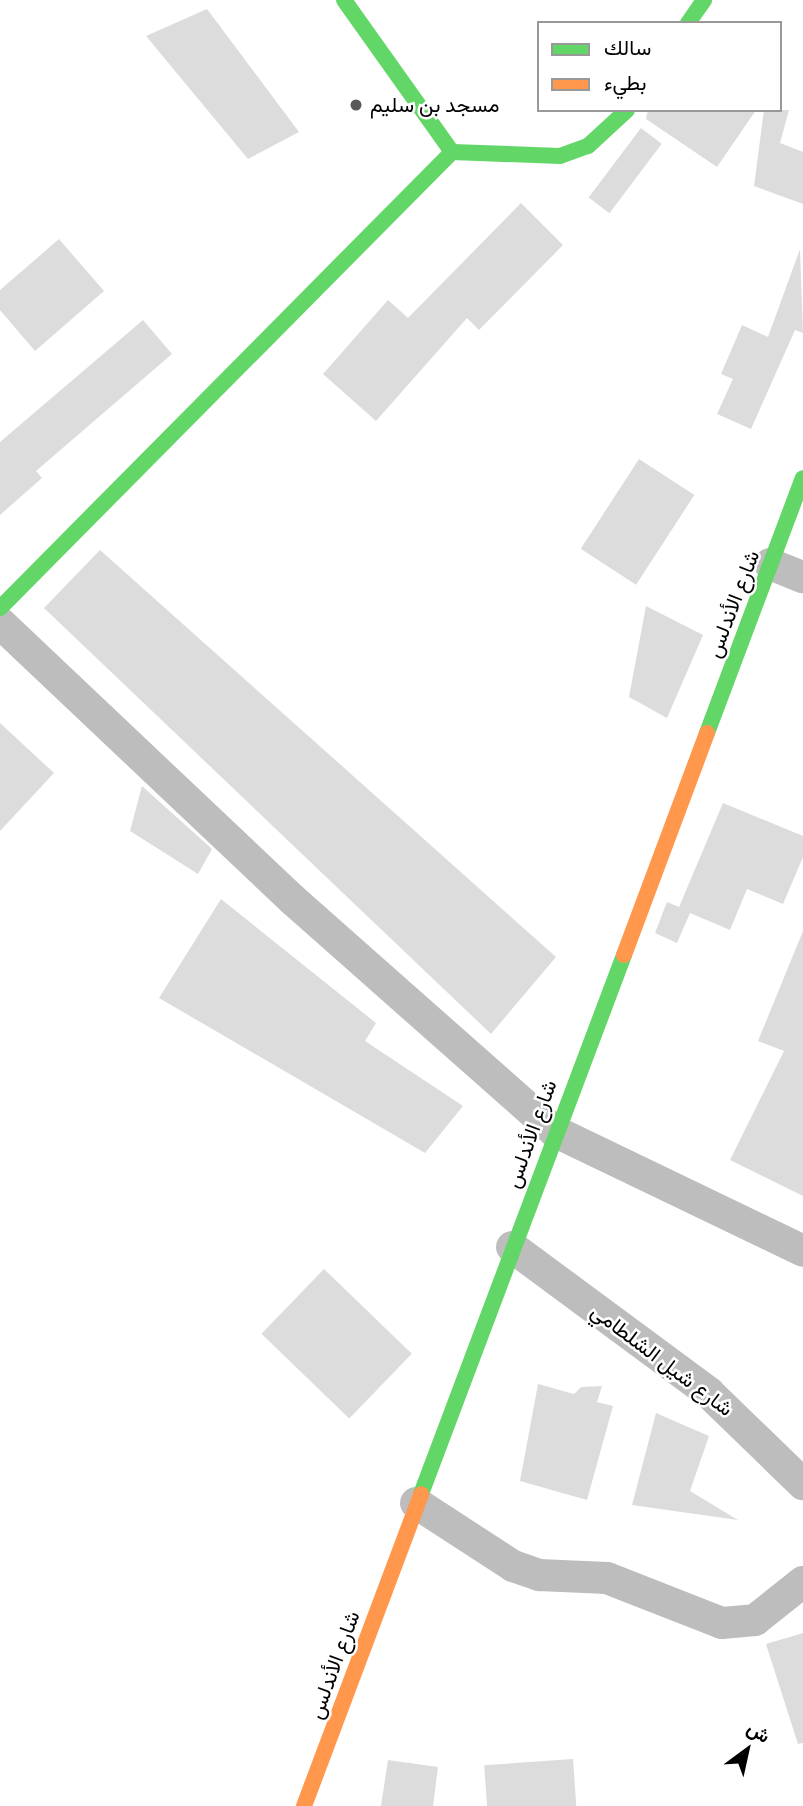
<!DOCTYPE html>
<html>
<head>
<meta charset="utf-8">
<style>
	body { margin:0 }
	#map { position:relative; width:803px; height:1806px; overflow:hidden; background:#fff; font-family:"Roboto Condensed",Vazirmatn,sans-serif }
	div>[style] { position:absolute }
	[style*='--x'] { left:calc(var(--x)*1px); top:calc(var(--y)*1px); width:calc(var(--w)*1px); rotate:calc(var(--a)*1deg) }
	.building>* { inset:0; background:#dcdcdc; transform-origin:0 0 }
	.street>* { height:32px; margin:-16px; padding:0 16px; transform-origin:16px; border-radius:16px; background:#bdbdbd }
	.fast>* { height:16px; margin:-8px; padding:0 8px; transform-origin:8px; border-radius:8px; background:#63d668 }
	.slow>* { height:16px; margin:-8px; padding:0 8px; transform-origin:8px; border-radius:8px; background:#ff974d }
	.dots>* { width:19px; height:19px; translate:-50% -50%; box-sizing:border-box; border:4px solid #fff; border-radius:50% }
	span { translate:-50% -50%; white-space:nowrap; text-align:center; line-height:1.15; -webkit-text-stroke:5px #fff; paint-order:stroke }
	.poi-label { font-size:21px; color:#000 }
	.left { translate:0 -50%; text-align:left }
	.street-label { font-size:21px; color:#000 }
	.legend { position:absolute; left:537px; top:21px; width:245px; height:91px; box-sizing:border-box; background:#fff; border:2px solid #999; margin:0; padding:9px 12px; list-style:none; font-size:21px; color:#000 }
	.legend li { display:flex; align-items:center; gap:14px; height:35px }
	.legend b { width:35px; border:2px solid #999 }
	.north { position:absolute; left:712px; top:1715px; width:70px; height:70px; -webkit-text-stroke:5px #fff; paint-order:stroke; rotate:33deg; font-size:19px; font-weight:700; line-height:28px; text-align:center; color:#000 }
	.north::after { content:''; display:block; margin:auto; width:24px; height:32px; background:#000; clip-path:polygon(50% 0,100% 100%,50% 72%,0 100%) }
</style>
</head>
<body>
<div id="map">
	<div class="building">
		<i style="clip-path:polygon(207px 9px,299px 132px,248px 159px,146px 36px)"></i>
		<i style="clip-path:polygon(648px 110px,756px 110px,717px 167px,646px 119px)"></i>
		<i style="clip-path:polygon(764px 110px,789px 110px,780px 143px,803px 152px,803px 204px,754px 186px)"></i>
		<i style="left:641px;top:128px;width:26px;height:87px;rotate:37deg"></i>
		<i style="clip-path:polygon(521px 203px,563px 245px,479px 330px,467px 318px,376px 421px,323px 374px,388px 300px,408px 318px)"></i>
		<i style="clip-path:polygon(59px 239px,104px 291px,35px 351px,0 310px,0 290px)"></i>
		<i style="clip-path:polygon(800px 249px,803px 333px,795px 330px,751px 429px,717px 414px,733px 379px,721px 374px,742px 325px,768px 337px)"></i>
		<i style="clip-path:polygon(143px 320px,172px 354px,36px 471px,42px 478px,0 515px,0 442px)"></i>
		<i style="left:639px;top:459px;width:66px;height:107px;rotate:33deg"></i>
		<i style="clip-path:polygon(100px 550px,556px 957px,491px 1034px,44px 608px)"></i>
		<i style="clip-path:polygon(646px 606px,703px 635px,667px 718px,629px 697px)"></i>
		<i style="clip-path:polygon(0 723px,54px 773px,0 831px)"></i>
		<i style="clip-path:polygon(142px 786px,212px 849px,198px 874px,130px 831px)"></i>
		<i style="clip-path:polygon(723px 803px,803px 836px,803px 857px,783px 904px,747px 889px,730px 930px,690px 913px,677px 943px,655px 933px,667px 902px,679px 907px)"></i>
		<i style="clip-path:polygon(221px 899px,376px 1023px,365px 1041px,463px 1106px,425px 1153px,159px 998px)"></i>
		<i style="clip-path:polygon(803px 931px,803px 1196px,730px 1160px,784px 1051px,758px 1041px)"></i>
		<i style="left:324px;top:1269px;width:122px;height:90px;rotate:44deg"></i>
		<i style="clip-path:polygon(538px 1384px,574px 1394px,581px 1387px,602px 1386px,597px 1402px,613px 1406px,587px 1500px,520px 1481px)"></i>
		<i style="clip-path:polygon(656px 1413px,709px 1436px,690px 1491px,738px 1520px,632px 1505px)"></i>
		<i style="clip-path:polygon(803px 1633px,803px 1743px,798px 1744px,766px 1644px)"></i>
		<i style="left:573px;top:1759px;width:47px;height:89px;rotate:86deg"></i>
		<i style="clip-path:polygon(388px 1760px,438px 1767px,433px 1806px,381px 1806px)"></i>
	</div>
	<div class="street">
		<i style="--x:770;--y:564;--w:35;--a:22"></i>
		<i style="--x:0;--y:623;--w:403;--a:43.4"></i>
		<i style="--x:293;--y:900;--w:349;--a:41.5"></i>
		<i style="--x:554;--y:1131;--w:276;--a:25.7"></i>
		<i style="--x:512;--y:1247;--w:245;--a:36.5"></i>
		<i style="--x:709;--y:1393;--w:131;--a:44.1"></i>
		<i style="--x:416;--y:1503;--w:116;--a:33"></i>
		<i style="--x:513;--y:1566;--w:28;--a:19"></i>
		<i style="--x:539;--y:1575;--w:68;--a:2.5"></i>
		<i style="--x:607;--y:1578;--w:123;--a:21.4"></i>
		<i style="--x:722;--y:1623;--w:33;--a:-5"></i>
		<i style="--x:755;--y:1620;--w:61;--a:-38.4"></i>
	</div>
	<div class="fast">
		<i style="--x:344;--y:0;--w:186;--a:54.6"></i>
		<i style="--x:688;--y:23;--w:28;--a:-55"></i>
		<i style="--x:0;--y:608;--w:642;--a:-45.25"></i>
		<i style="--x:452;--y:152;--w:108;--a:2.1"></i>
		<i style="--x:560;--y:156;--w:30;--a:-20"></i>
		<i style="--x:588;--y:146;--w:53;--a:-42.7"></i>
		<i style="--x:707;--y:733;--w:272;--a:-69.4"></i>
		<i style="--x:421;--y:1494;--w:576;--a:-69.36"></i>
	</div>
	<div class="slow">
		<i style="--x:624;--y:955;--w:237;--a:-69.5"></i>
		<i style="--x:304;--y:1806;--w:333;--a:-69.4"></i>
	</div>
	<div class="dots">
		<i style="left:356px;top:105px;background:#595959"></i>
	</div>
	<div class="poi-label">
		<span class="left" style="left:370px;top:105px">مسجد بن سليم</span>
	</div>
	<div class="street-label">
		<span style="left:733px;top:604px;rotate:-69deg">شارع الأندلس</span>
		<span style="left:531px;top:1134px;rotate:-70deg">شارع الأندلس</span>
		<span style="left:662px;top:1360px;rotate:37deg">شارع شيل الشلطامي</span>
		<span style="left:334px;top:1665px;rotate:-70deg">شارع الأندلس</span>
	</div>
	<ul class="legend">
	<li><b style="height:9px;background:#63d668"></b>سالك</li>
	<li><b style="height:9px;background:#ff974d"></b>بطيء</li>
	</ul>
	<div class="north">ش</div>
</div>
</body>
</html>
